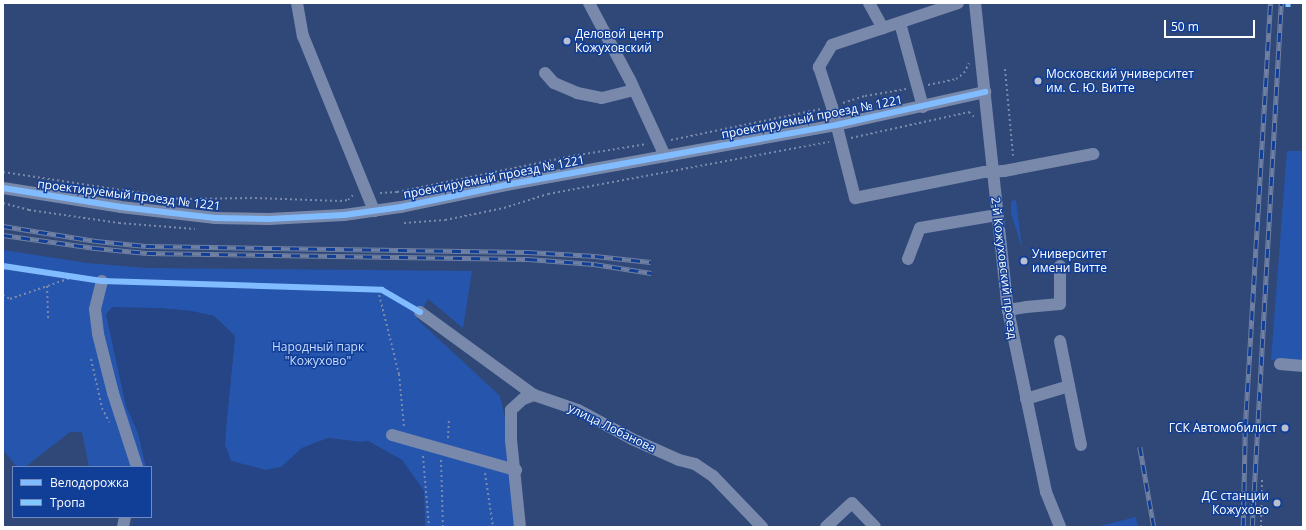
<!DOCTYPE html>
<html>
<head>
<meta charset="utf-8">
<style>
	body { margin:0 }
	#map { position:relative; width:1306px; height:530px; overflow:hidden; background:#304878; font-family:"Open Sans",sans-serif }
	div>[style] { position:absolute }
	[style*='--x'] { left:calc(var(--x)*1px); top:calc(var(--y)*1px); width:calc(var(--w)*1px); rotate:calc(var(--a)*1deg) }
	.green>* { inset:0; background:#2655ae }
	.water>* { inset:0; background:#254587 }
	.path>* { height:2px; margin-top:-1px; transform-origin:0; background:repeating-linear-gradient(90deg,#7989ab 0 2px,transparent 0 5px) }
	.minor>* { height:12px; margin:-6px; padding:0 6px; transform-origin:6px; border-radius:6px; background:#7989ab }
	.rail>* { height:4.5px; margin-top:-2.25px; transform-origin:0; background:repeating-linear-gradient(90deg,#113e97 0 9px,#7080a2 0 18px); box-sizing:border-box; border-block:1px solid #7080a2 }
	.quiet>* { height:5px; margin-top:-2.5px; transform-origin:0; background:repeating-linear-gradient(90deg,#80caff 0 10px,transparent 0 15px) }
	.cycleway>* { height:6px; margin:-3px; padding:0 3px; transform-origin:3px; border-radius:3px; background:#80bcff }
	.dots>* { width:11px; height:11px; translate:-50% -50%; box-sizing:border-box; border:2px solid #113e97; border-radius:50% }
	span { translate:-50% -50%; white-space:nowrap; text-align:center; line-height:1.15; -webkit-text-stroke:3px #113e97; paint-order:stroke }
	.poi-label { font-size:12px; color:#fff }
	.left { translate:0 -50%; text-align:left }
	.right { translate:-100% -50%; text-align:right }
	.street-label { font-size:12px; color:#fff }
	.park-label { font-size:12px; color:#c9dcfe }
	.frame { position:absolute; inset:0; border:4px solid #fff; pointer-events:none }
	.legend { position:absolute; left:12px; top:466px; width:140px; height:52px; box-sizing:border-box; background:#113e97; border:1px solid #708bc1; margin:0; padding:5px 7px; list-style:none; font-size:12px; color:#fff }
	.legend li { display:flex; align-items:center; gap:8px; height:20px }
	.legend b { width:20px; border:1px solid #708bc1 }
	.scale { position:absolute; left:1164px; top:20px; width:91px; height:18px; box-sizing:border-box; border:2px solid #fff; border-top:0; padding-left:5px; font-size:12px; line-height:14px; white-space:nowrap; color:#fff; -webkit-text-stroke:3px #113e97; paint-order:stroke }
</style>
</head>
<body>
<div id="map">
	<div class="green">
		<i style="clip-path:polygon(1287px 151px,1303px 151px,1303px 361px,1271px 360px)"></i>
		<i style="clip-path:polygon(1016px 200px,1022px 248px,1011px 213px,1011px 201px)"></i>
		<i style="clip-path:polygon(3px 250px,87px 263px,146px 268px,472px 271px,463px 328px,428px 299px,417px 319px,500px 396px,507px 427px,515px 527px,425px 527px,424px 491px,402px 460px,368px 441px,361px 442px,328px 438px,302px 448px,282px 467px,266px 470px,231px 461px,225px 445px,226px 428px,235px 336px,214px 316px,191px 311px,159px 308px,106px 314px,126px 406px,138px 433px,146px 467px,89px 467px,82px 432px,70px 432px,25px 467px,17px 467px,3px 450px)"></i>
		<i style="clip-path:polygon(1136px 517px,1138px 527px,1096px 527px)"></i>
	</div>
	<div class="water">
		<i style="clip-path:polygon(112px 307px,159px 308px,191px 311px,214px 316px,235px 336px,226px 428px,225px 445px,231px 461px,265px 470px,281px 467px,302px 448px,328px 438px,361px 442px,368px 441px,402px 460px,424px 491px,425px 527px,132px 527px,136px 517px,151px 517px,151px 467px,146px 467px,138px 433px,126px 406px,106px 314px)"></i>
	</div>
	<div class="path">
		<i style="--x:1005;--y:69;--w:87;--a:84.7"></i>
		<i style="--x:928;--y:85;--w:29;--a:-12"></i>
		<i style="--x:956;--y:79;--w:10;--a:-37"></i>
		<i style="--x:964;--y:73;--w:11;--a:-63"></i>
		<i style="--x:843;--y:103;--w:23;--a:-18"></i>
		<i style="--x:865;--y:96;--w:42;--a:-9.7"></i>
		<i style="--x:851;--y:138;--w:121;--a:-12.4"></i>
		<i style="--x:969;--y:112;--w:8;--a:45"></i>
		<i style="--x:671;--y:140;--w:153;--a:-11.7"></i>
		<i style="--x:3;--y:172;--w:179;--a:8.7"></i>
		<i style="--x:180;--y:199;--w:75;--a:-0.8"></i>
		<i style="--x:255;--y:198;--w:85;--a:2"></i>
		<i style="--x:340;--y:201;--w:8;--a:-7"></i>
		<i style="--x:348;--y:200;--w:10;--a:-45"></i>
		<i style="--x:380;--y:193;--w:17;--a:-3"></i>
		<i style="--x:397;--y:192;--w:185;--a:-11.6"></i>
		<i style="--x:578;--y:155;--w:70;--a:-9.1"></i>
		<i style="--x:3;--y:203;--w:27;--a:15"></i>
		<i style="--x:29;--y:210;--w:91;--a:8.2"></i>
		<i style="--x:119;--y:223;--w:76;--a:4.5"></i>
		<i style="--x:404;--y:223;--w:41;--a:-4.2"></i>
		<i style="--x:445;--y:220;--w:60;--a:-11.5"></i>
		<i style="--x:504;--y:208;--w:46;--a:-17.7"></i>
		<i style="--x:548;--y:194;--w:286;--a:-10.5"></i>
		<i style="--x:3;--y:269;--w:6;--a:-18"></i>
		<i style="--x:47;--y:286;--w:33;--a:88"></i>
		<i style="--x:378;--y:290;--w:87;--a:76"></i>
		<i style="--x:399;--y:374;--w:53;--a:84.6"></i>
		<i style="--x:3;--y:295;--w:8;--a:30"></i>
		<i style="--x:10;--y:299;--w:67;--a:-19.2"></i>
		<i style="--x:91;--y:359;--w:50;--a:77.3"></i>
		<i style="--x:102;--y:408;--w:16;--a:63"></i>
		<i style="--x:448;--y:438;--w:20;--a:-87"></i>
		<i style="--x:423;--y:456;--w:71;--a:85.2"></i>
		<i style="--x:441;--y:460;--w:67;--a:88.3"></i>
		<i style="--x:485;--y:473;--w:55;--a:81.6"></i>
		<i style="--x:1261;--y:527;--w:49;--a:-88.8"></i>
	</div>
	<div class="minor">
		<i style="--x:297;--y:3;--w:34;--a:80"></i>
		<i style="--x:303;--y:36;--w:189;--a:67.9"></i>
		<i style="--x:589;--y:3;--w:87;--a:62"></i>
		<i style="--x:630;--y:80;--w:84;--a:65.3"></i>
		<i style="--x:869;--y:3;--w:29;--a:61"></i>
		<i style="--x:958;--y:3;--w:133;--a:161.6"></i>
		<i style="--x:832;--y:45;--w:26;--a:121"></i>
		<i style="--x:819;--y:67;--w:42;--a:72"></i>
		<i style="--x:832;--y:107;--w:94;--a:75.8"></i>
		<i style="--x:855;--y:198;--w:132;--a:-11.4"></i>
		<i style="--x:984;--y:172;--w:20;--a:-3"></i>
		<i style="--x:1004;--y:171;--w:91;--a:-10.8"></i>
		<i style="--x:975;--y:3;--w:309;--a:83.9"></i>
		<i style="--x:1008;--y:310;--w:186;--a:78.2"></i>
		<i style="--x:1046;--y:492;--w:38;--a:68"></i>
		<i style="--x:900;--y:23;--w:87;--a:74.7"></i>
		<i style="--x:545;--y:73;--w:13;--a:48"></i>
		<i style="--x:554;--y:83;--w:25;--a:23"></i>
		<i style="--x:577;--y:93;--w:25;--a:11"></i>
		<i style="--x:602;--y:98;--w:33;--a:-14"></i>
		<i style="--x:3;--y:188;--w:120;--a:9.1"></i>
		<i style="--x:121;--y:207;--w:95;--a:6.7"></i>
		<i style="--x:215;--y:218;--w:54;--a:1.1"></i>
		<i style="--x:269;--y:219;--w:75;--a:-3.1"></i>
		<i style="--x:344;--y:215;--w:58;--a:-8"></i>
		<i style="--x:401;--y:207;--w:107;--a:-11.8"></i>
		<i style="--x:506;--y:185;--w:335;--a:-10.3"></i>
		<i style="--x:836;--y:125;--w:153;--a:-12.5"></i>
		<i style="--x:908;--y:259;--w:33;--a:-69"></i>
		<i style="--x:920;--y:228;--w:78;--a:-9.6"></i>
		<i style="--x:102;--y:281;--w:29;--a:104"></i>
		<i style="--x:95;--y:309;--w:25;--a:83"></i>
		<i style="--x:98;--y:334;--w:61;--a:75.7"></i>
		<i style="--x:113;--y:393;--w:78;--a:72"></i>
		<i style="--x:1008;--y:310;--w:18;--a:-9"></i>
		<i style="--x:1026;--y:307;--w:34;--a:-5"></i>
		<i style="--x:1060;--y:304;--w:38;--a:-90"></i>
		<i style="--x:420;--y:312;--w:141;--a:36.1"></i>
		<i style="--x:1060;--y:341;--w:106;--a:78.6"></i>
		<i style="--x:1280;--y:364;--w:23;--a:5"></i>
		<i style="--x:1026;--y:399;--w:45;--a:-16.8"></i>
		<i style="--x:392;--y:435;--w:129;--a:15.8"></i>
		<i style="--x:123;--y:527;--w:10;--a:-79"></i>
		<i style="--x:520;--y:527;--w:87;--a:-95.9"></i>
		<i style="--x:511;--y:440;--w:30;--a:-90"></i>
		<i style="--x:511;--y:410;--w:16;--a:-43"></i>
		<i style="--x:523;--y:399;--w:12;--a:-20"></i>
		<i style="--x:534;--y:395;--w:46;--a:18.8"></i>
		<i style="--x:578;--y:410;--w:61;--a:28.2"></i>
		<i style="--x:632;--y:439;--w:51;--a:24.1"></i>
		<i style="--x:679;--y:460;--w:16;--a:14"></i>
		<i style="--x:695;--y:464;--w:22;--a:34"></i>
		<i style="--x:713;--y:476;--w:71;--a:46.1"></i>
		<i style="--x:826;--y:527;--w:35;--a:-43"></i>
		<i style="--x:852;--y:503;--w:33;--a:46"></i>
	</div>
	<div class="rail">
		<i style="--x:3;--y:226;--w:94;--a:9.2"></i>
		<i style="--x:96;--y:241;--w:50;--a:5.7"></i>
		<i style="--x:146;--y:246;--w:382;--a:0.9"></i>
		<i style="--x:528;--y:252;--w:67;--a:3.4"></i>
		<i style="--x:595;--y:256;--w:56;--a:6.1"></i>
		<i style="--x:3;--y:235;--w:93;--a:8"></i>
		<i style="--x:95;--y:248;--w:52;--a:5.5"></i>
		<i style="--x:147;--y:253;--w:381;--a:0.9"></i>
		<i style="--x:528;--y:259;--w:66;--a:4.3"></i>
		<i style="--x:594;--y:264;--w:58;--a:9"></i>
		<i style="--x:1140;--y:447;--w:81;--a:80.1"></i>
		<i style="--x:1243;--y:527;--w:99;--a:-88.8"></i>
		<i style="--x:1245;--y:428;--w:426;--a:-86.6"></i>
		<i style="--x:1252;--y:527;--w:525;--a:-86.83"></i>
	</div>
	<div class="quiet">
		<i style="--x:1288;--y:7;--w:4;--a:-90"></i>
	</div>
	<div class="cycleway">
		<i style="--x:3;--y:188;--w:120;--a:9.1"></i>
		<i style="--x:121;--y:207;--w:95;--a:6.7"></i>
		<i style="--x:215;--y:218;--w:54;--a:1.1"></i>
		<i style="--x:269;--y:219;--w:75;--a:-3.1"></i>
		<i style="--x:344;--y:215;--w:58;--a:-8"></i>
		<i style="--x:401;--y:207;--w:107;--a:-11.8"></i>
		<i style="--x:506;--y:185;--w:335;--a:-10.3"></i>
		<i style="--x:836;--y:125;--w:153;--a:-12.5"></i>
		<i style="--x:3;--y:266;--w:100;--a:8.6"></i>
		<i style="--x:102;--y:281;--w:280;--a:1.8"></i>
		<i style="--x:382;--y:290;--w:44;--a:30.1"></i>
	</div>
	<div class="dots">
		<i style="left:567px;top:41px;background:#b7bfd0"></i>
		<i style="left:1038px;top:81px;background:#b7bfd0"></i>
		<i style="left:1024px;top:261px;background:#b7bfd0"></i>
		<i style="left:1285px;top:428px;background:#b7bfd0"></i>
		<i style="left:1277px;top:503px;background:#b7bfd0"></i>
	</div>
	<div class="poi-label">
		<span class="left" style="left:575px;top:41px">Деловой центр<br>Кожуховский</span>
		<span class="left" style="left:1046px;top:81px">Московский университет<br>им. С. Ю. Витте</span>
		<span class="left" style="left:1032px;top:261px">Университет<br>имени Витте</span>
		<span class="right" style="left:1277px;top:428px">ГСК Автомобилист</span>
		<span class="right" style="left:1269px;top:503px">ДС станции<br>Кожухово</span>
	</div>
	<div class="street-label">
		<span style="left:812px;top:117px;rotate:-11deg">проектируемый проезд № 1221</span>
		<span style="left:494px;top:177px;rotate:-11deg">проектируемый проезд № 1221</span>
		<span style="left:129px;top:195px;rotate:7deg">проектируемый проезд № 1221</span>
		<span style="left:1004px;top:268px;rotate:83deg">2-й Кожуховский проезд</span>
		<span style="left:612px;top:428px;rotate:26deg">улица Лобанова</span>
	</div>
	<div class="park-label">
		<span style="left:318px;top:354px">Народный парк<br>"Кожухово"</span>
	</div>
	<div class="frame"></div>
	<ul class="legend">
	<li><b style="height:5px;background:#80bcff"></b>Велодорожка</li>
	<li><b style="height:5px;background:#80caff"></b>Тропа</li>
	</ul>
	<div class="scale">50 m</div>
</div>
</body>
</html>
